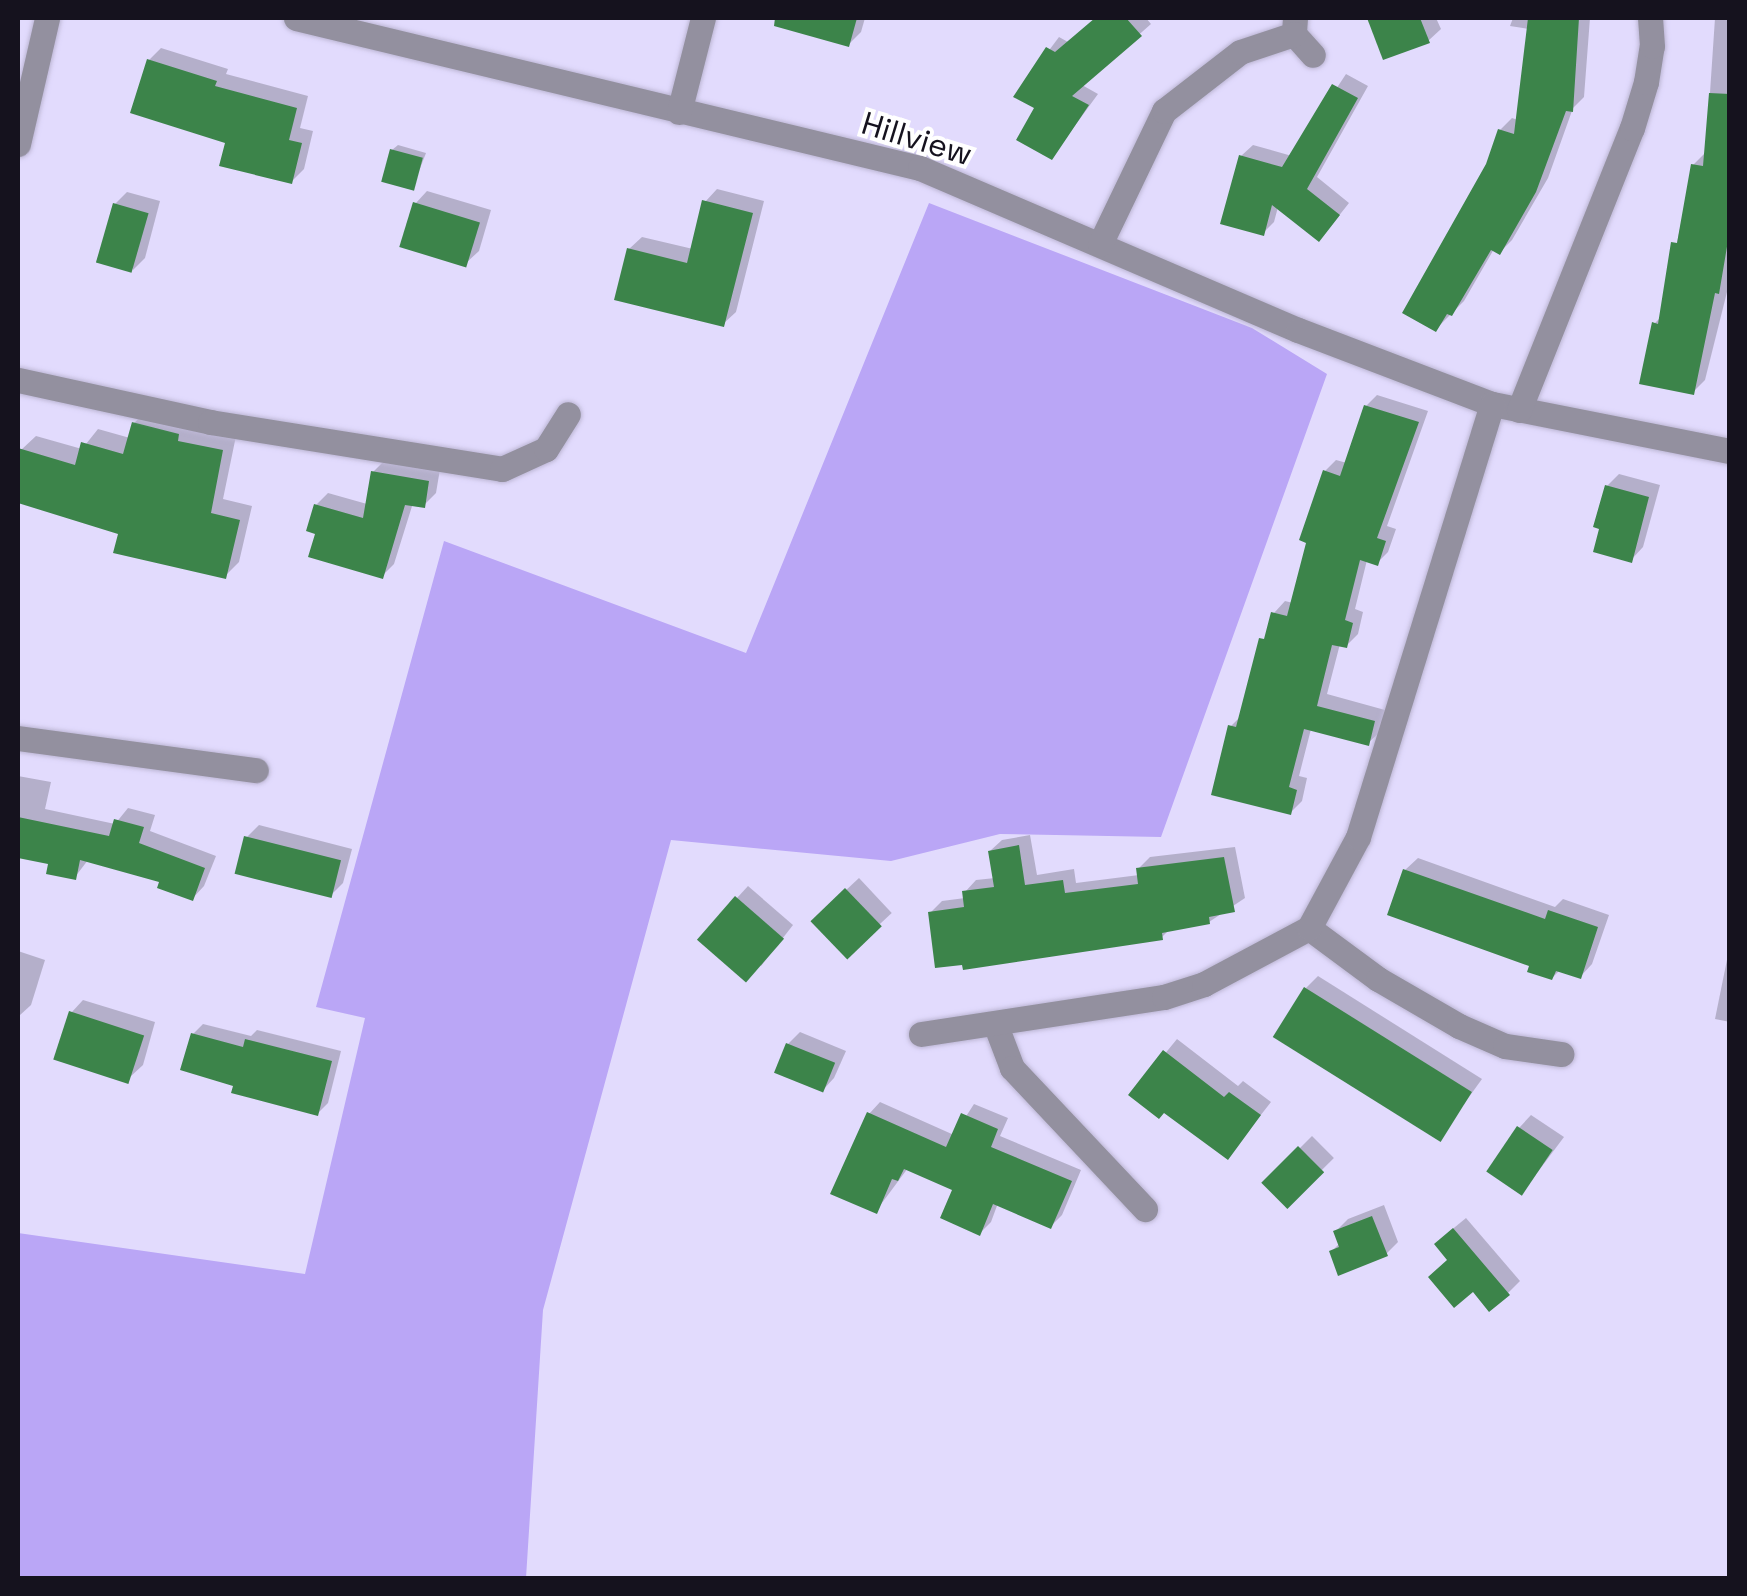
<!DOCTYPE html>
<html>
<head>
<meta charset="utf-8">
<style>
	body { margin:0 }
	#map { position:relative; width:1747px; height:1596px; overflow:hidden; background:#e2dbfd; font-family:"Space Grotesk",sans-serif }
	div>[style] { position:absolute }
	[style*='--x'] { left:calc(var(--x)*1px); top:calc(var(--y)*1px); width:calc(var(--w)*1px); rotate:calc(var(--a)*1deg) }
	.green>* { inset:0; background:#baa6f6 }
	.shadow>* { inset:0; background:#0003; transform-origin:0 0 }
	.building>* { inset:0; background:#3c844a; transform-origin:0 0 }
	.roads { filter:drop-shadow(0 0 2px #bdb7d5) drop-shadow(0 0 2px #bdb7d5) }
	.minor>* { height:25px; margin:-12.5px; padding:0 12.5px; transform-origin:12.5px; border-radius:12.5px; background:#93909f }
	span { translate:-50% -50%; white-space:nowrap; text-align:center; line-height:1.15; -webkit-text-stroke:8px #fff; paint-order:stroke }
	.street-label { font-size:32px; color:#15121e }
	.frame { position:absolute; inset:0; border:20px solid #15121e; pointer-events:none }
</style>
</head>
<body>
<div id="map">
	<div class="green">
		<i style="clip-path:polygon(929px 203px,1252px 328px,1327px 374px,1161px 837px,1000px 834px,891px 861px,671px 840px,543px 1310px,526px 1578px,18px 1578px,18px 1233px,305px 1274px,365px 1018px,316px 1007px,444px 541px,746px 653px)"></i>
	</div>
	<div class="shadow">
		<i style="clip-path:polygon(809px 18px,865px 18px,861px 32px,849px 44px,806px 28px)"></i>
		<i style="clip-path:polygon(1097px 18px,1146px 18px,1151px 24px,1082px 85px,1098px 94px,1052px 157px,1038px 107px,1041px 61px,1059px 37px,1068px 42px)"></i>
		<i style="clip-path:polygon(1370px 18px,1436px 18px,1441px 29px,1428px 41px,1384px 57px)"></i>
		<i style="clip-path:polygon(1513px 18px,1590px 18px,1584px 97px,1573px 108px,1548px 178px,1512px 240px,1500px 252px,1494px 249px,1464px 301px,1436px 329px,1500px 130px,1512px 118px,1518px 120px,1529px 29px,1510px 26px)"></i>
		<i style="clip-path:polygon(1715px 18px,1730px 18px,1730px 280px,1705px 380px,1693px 392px,1654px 324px,1662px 316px,1693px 165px,1706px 152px)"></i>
		<i style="clip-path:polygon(161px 48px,228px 69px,226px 74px,308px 96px,300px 128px,313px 131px,304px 169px,291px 182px,228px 141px,149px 60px)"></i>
		<i style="clip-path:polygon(1346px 74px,1368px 86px,1317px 177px,1349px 203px,1330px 227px,1278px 207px,1274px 222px,1263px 233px,1241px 156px,1253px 145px,1292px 156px)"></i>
		<i style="clip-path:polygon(398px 145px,426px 153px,412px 189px,392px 150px)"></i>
		<i style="clip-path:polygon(717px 189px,764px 201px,736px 312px,723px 324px,629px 249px,642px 237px,693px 249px,705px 202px)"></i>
		<i style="clip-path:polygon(427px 191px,491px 210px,479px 251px,466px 263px,415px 204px)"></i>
		<i style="clip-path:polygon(127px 192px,160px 201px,145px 258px,133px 270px,115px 204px)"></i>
		<i style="clip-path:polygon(1377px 395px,1428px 411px,1387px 526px,1396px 529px,1388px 552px,1377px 563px,1367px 560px,1355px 609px,1363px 612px,1358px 634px,1346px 646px,1340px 644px,1327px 694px,1385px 710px,1380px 732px,1368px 743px,1311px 729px,1299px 776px,1307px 778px,1302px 801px,1290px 813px,1231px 726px,1241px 716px,1274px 613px,1285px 601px,1293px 603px,1325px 471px,1336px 460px,1347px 463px,1366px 406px)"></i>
		<i style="clip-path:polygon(149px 409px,236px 436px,223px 499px,252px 506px,239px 562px,225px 576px,121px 533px,18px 500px,21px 450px,36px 436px,82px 449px,98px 429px,130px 438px,134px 423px)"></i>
		<i style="clip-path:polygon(385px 460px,440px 469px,436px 493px,424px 505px,413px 503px,394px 564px,382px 576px,318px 532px,316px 505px,328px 493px,367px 504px,373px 472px)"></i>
		<i style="clip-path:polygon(1619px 474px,1660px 485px,1643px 547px,1631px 560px,1607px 486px)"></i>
		<i style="clip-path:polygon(18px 776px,51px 782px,45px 809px,115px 824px,128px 808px,155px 815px,150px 831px,216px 856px,204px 886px,192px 899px,162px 881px,88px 860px,75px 877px,51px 862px,18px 855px)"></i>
		<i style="clip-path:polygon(259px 825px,352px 849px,343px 883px,331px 895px,247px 837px)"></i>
		<i style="clip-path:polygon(1030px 835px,1037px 875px,1074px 869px,1076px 883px,1139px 875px,1138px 869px,1150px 857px,1235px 847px,1245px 898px,1209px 922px,1170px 929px,1162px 937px,930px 913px,942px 901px,965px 898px,965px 892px,976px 880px,995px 878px,990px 851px,1002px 840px)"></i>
		<i style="clip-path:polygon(1418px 858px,1555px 907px,1563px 899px,1609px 915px,1592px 964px,1580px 977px,1560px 970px,1552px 978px,1405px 870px)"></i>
		<i style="left:859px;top:878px;width:48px;height:63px;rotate:47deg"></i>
		<i style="clip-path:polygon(748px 886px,793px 925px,761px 966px,737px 898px)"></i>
		<i style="clip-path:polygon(1730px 945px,1730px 1022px,1715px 1019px)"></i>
		<i style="clip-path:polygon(18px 951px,45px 960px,31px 1005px,19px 1016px)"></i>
		<i style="clip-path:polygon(1318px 976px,1482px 1079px,1440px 1137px,1306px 988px)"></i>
		<i style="clip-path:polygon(83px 1000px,155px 1022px,143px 1065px,130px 1077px,71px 1013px)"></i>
		<i style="clip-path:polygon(203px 1024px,251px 1036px,257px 1030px,341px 1051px,328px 1103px,318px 1113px,193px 1034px)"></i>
		<i style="clip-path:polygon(800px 1032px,846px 1051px,834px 1078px,822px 1091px,788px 1044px)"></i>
		<i style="clip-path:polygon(1177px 1039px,1238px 1086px,1243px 1081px,1271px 1102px,1228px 1157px,1164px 1110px,1132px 1094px)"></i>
		<i style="clip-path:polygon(880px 1102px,954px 1135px,974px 1104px,1008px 1118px,1000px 1136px,1081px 1170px,1062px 1215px,1051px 1226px,998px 1203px,991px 1222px,980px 1233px,955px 1189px,908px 1168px,876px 1211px,869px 1114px)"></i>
		<i style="clip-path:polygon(1531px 1115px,1564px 1137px,1522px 1193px,1519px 1128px)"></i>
		<i style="left:1312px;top:1136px;width:31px;height:67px;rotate:45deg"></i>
		<i style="clip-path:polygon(1384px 1205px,1398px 1242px,1386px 1254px,1332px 1251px,1340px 1243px,1336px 1231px,1348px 1219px)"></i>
		<i style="clip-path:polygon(1466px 1218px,1520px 1281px,1508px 1293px,1450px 1259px,1449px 1232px)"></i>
	</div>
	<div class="building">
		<i style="clip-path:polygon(775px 18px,857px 18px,849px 47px,774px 26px)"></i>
		<i style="clip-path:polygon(1095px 18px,1126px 18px,1142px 36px,1072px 96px,1089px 105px,1052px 160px,1016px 140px,1034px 108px,1013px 97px,1046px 47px,1055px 52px)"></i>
		<i style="clip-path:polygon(1367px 18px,1420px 18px,1430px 43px,1383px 60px)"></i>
		<i style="clip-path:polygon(1528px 18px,1579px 18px,1573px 112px,1566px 111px,1536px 192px,1500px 255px,1491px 250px,1452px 316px,1447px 314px,1436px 332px,1402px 313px,1486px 164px,1498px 129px,1514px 134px)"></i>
		<i style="clip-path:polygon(147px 59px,217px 81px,215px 86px,297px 108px,289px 140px,302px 143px,292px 184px,219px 166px,225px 143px,130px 113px)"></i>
		<i style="clip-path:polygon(1332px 84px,1358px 98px,1307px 189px,1340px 215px,1319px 242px,1272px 205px,1264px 236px,1220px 224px,1239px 155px,1282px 167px)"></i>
		<i style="clip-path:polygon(1709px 93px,1730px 94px,1730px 229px,1719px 294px,1715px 293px,1694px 395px,1639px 384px,1652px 322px,1658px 324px,1671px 242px,1677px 243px,1691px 164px,1703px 166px)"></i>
		<i style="left:390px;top:149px;width:34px;height:34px;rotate:15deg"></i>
		<i style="clip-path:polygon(702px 200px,753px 213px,724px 327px,614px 300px,627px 248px,687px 263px)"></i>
		<i style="left:413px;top:202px;width:70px;height:47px;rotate:17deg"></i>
		<i style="left:113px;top:203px;width:37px;height:62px;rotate:16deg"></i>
		<i style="clip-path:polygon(1364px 405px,1419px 422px,1377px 538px,1386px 541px,1378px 566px,1360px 560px,1345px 620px,1353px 623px,1347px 648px,1332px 645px,1317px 706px,1375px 721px,1369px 746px,1304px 729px,1289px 787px,1297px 790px,1291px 815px,1211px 795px,1228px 725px,1236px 727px,1259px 638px,1264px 639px,1271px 612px,1287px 616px,1306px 543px,1299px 540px,1323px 470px,1340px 476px)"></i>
		<i style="clip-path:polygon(132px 422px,179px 434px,178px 441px,223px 450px,211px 513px,240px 520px,226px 579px,113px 553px,118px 534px,18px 503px,18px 448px,75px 465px,81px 442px,123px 454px)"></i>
		<i style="clip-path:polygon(371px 471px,429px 481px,425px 508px,405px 505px,383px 579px,308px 557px,315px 534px,306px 531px,314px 504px,363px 518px)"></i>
		<i style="clip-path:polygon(1605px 485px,1649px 497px,1632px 563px,1593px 552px,1599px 529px,1593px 527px)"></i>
		<i style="clip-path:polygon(18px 817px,109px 836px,114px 819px,144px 827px,139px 843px,205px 868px,193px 901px,157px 888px,159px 882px,80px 860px,76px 880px,46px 874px,48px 864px,18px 858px)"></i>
		<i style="left:244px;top:836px;width:100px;height:39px;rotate:14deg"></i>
		<i style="clip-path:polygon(1019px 845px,1025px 885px,1063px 880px,1065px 893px,1138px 884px,1136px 868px,1224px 857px,1235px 912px,1209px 917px,1210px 924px,1162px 933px,1163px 940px,963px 970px,962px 965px,935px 968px,928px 912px,964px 907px,962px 891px,994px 887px,988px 851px)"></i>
		<i style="clip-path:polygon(1403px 869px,1545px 919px,1548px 910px,1598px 927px,1581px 979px,1556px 971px,1552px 980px,1527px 972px,1529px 966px,1387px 915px)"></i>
		<i style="left:845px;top:888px;width:53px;height:48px;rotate:46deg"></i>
		<i style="left:735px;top:896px;width:65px;height:58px;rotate:41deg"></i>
		<i style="left:1304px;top:987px;width:198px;height:59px;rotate:32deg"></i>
		<i style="left:69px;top:1011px;width:79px;height:51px;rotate:18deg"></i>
		<i style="clip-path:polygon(191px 1033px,243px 1047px,245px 1039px,332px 1061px,318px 1116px,231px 1093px,233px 1086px,180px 1070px)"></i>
		<i style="left:786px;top:1043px;width:53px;height:32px;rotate:22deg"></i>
		<i style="clip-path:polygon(1163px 1050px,1224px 1097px,1229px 1092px,1261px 1115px,1228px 1160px,1164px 1113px,1159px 1119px,1128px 1095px)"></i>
		<i style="clip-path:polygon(867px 1112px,946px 1147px,961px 1113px,998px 1129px,991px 1147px,1072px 1181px,1051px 1229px,993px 1204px,980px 1236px,940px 1218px,952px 1190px,904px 1169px,898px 1181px,892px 1179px,877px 1214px,830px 1194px)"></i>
		<i style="left:1517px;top:1126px;width:43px;height:55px;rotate:34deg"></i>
		<i style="left:1298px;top:1146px;width:37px;height:52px;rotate:45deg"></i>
		<i style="clip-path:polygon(1372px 1216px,1388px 1256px,1338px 1276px,1329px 1251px,1339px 1247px,1333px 1231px)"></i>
		<i style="clip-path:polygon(1453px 1228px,1510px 1295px,1489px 1312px,1473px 1292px,1454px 1308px,1428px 1277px,1447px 1260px,1434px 1244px)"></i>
	</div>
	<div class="roads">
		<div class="minor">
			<i style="--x:296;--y:18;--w:642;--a:13.52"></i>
			<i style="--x:920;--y:168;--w:411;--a:23.2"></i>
			<i style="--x:1298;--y:330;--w:208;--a:20.9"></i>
			<i style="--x:1492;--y:404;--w:243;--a:11.2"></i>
			<i style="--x:1295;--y:18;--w:16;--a:94"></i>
			<i style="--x:1294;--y:34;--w:28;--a:48"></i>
			<i style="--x:679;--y:112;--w:97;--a:-75.7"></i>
			<i style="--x:18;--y:144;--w:129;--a:-77"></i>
			<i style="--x:1100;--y:244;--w:148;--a:-64.3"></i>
			<i style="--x:1164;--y:111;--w:96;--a:-37.8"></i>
			<i style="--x:1240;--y:52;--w:57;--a:-18.4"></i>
			<i style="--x:18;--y:380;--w:197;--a:12.3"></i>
			<i style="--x:210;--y:422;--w:296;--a:9.1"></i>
			<i style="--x:502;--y:469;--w:48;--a:-24.4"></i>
			<i style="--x:546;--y:449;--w:41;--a:-57.8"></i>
			<i style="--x:1519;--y:410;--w:304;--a:-68.2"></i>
			<i style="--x:1632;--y:128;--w:48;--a:-73.1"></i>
			<i style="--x:1646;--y:82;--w:36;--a:-81"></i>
			<i style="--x:1652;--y:46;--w:28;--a:-94"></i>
			<i style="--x:18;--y:738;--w:240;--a:7.7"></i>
			<i style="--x:1309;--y:928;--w:86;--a:36.5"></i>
			<i style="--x:1378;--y:979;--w:94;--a:30.1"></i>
			<i style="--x:1459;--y:1026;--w:50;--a:23.5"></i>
			<i style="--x:1505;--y:1046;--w:57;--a:8.1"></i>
			<i style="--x:996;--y:1026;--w:45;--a:69.1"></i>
			<i style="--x:1012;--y:1068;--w:194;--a:46.7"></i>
			<i style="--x:921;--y:1034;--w:246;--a:-8.7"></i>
			<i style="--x:1164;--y:997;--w:42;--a:-18"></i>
			<i style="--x:1204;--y:984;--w:119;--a:-28.1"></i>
			<i style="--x:1309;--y:928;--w:103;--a:-61.7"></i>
			<i style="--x:1358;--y:837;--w:453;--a:-72.8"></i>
		</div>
	</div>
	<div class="street-label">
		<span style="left:917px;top:139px;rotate:17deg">Hillview</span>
	</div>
	<div class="frame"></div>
</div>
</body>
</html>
